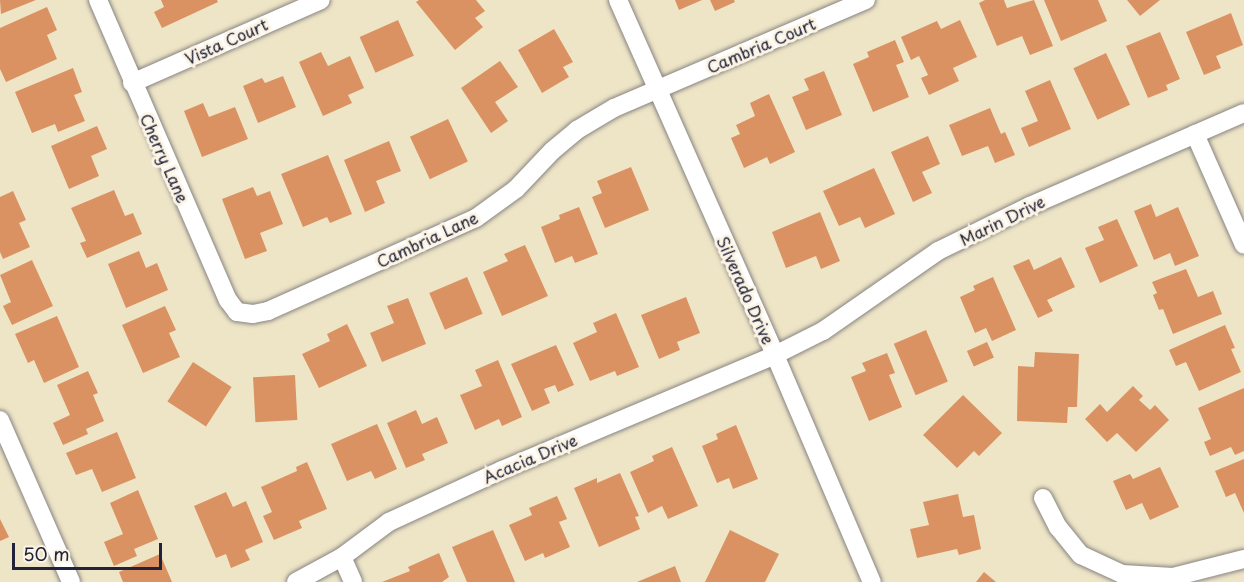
<!DOCTYPE html>
<html>
<head>
<meta charset="utf-8">
<style>
	body { margin:0 }
	#map { position:relative; width:1244px; height:582px; overflow:hidden; background:#eee5c7; font-family:"Playpen Sans",sans-serif }
	div>[style] { position:absolute }
	[style*='--x'] { left:calc(var(--x)*1px); top:calc(var(--y)*1px); width:calc(var(--w)*1px); rotate:calc(var(--a)*1deg) }
	.building>* { inset:0; background:#db9262; transform-origin:0 0 }
	.roads { filter:drop-shadow(0 0 2px #888481) drop-shadow(0 0 2px #888481) }
	.street>* { height:18px; margin:-9px; padding:0 9px; transform-origin:9px; border-radius:9px; background:#fff }
	span { translate:-50% -50%; white-space:nowrap; text-align:center; line-height:1.15; -webkit-text-stroke:6px #fcf5e5; paint-order:stroke }
	.street-label { font-size:16px; color:#22223b }
	.scale { position:absolute; left:12px; top:543px; width:150px; height:27px; box-sizing:border-box; border:3px solid #22223b; border-top:0; padding-left:8px; font-size:18px; line-height:21px; white-space:nowrap; color:#22223b; -webkit-text-stroke:4px #fcf5e5; paint-order:stroke }
</style>
</head>
<body>
<div id="map">
	<div class="building">
		<i style="clip-path:polygon(0 0,36px 0,1px 14px)"></i>
		<i style="clip-path:polygon(161px 0,217px 0,218px 2px,162px 28px,154px 12px,164px 7px)"></i>
		<i style="clip-path:polygon(419px 0,476px 0,485px 11px,475px 18px,483px 27px,455px 50px,416px 2px)"></i>
		<i style="clip-path:polygon(675px 0,702px 0,679px 10px)"></i>
		<i style="clip-path:polygon(710px 0,734px 0,735px 2px,715px 11px)"></i>
		<i style="clip-path:polygon(985px 0,1004px 0,1007px 8px,1034px 0,1053px 46px,1030px 55px,1022px 36px,997px 46px,979px 3px)"></i>
		<i style="clip-path:polygon(1044px 0,1098px 0,1107px 21px,1061px 41px)"></i>
		<i style="clip-path:polygon(1127px 0,1160px 0,1140px 16px)"></i>
		<i style="clip-path:polygon(47px 7px,57px 30px,47px 35px,57px 59px,6px 82px,0 69px,0 28px)"></i>
		<i style="clip-path:polygon(1231px 13px,1243px 45px,1216px 56px,1221px 68px,1204px 75px,1186px 32px)"></i>
		<i style="left:398px;top:20px;width:39px;height:42px;rotate:66deg"></i>
		<i style="clip-path:polygon(960px 20px,977px 57px,953px 68px,959px 81px,929px 95px,921px 78px,928px 75px,919px 56px,911px 60px,901px 37px,937px 21px,941px 29px)"></i>
		<i style="clip-path:polygon(554px 29px,573px 62px,563px 67px,569px 77px,542px 93px,518px 50px)"></i>
		<i style="clip-path:polygon(1160px 32px,1180px 79px,1166px 85px,1168px 90px,1148px 98px,1126px 46px)"></i>
		<i style="clip-path:polygon(895px 40px,904px 62px,896px 65px,909px 97px,873px 112px,853px 64px,869px 57px,867px 52px)"></i>
		<i style="clip-path:polygon(321px 52px,328px 66px,350px 56px,364px 88px,348px 95px,352px 103px,323px 116px,299px 62px)"></i>
		<i style="left:1106px;top:53px;width:57px;height:36px;rotate:65deg"></i>
		<i style="clip-path:polygon(500px 61px,518px 87px,495px 102px,508px 121px,491px 133px,461px 88px)"></i>
		<i style="clip-path:polygon(73px 68px,82px 92px,74px 95px,85px 121px,58px 132px,55px 124px,32px 133px,15px 92px)"></i>
		<i style="clip-path:polygon(824px 71px,842px 115px,806px 130px,792px 97px,809px 90px,804px 79px)"></i>
		<i style="clip-path:polygon(283px 76px,296px 107px,258px 123px,243px 86px,262px 78px,265px 83px)"></i>
		<i style="clip-path:polygon(1050px 80px,1071px 129px,1029px 147px,1021px 128px,1038px 121px,1025px 91px)"></i>
		<i style="clip-path:polygon(769px 94px,795px 152px,770px 164px,767px 157px,744px 168px,731px 138px,740px 134px,736px 125px,755px 116px,750px 103px)"></i>
		<i style="clip-path:polygon(203px 103px,209px 117px,235px 107px,248px 139px,202px 157px,184px 111px)"></i>
		<i style="clip-path:polygon(990px 108px,1001px 134px,1005px 132px,1015px 155px,995px 163px,988px 146px,962px 156px,949px 125px)"></i>
		<i style="left:448px;top:119px;width:47px;height:42px;rotate:65deg"></i>
		<i style="clip-path:polygon(97px 126px,107px 149px,91px 156px,99px 176px,69px 189px,51px 146px)"></i>
		<i style="clip-path:polygon(928px 136px,940px 164px,922px 172px,932px 193px,913px 202px,891px 152px)"></i>
		<i style="clip-path:polygon(389px 141px,401px 171px,376px 181px,385px 203px,365px 212px,344px 160px)"></i>
		<i style="clip-path:polygon(328px 155px,352px 214px,330px 223px,327px 217px,303px 227px,281px 174px)"></i>
		<i style="clip-path:polygon(631px 167px,649px 210px,605px 228px,592px 197px,602px 193px,597px 181px)"></i>
		<i style="clip-path:polygon(874px 168px,895px 214px,865px 228px,860px 217px,839px 226px,823px 191px)"></i>
		<i style="clip-path:polygon(253px 187px,257px 196px,270px 191px,283px 224px,260px 233px,267px 251px,245px 259px,222px 199px)"></i>
		<i style="clip-path:polygon(114px 190px,125px 216px,133px 213px,142px 234px,87px 258px,80px 243px,86px 241px,71px 208px)"></i>
		<i style="clip-path:polygon(13px 191px,26px 220px,19px 223px,30px 247px,3px 259px,0 252px,0 197px)"></i>
		<i style="clip-path:polygon(1151px 204px,1156px 217px,1178px 207px,1199px 256px,1175px 266px,1170px 253px,1154px 260px,1134px 211px)"></i>
		<i style="clip-path:polygon(579px 207px,598px 254px,575px 263px,572px 256px,555px 263px,541px 227px,560px 219px,559px 215px)"></i>
		<i style="clip-path:polygon(820px 212px,840px 261px,821px 269px,816px 256px,786px 268px,772px 232px)"></i>
		<i style="clip-path:polygon(1117px 219px,1138px 266px,1100px 283px,1085px 248px,1104px 240px,1098px 227px)"></i>
		<i style="clip-path:polygon(525px 245px,548px 296px,502px 316px,483px 272px,508px 261px,504px 254px)"></i>
		<i style="clip-path:polygon(139px 251px,146px 268px,157px 263px,168px 290px,126px 308px,108px 264px)"></i>
		<i style="clip-path:polygon(1061px 257px,1075px 287px,1047px 300px,1053px 311px,1038px 318px,1013px 266px,1029px 259px,1034px 270px)"></i>
		<i style="clip-path:polygon(32px 260px,53px 306px,12px 325px,3px 306px,11px 302px,0 275px)"></i>
		<i style="clip-path:polygon(1186px 269px,1198px 297px,1213px 291px,1222px 314px,1173px 334px,1163px 309px,1159px 310px,1153px 295px,1157px 293px,1152px 282px)"></i>
		<i style="left:467px;top:277px;width:40px;height:41px;rotate:67deg"></i>
		<i style="clip-path:polygon(993px 277px,1016px 330px,992px 341px,986px 328px,975px 333px,960px 297px,975px 290px,973px 286px)"></i>
		<i style="clip-path:polygon(686px 297px,700px 333px,677px 342px,680px 350px,659px 359px,641px 315px)"></i>
		<i style="clip-path:polygon(408px 298px,426px 344px,382px 362px,370px 333px,394px 323px,387px 306px)"></i>
		<i style="clip-path:polygon(165px 306px,176px 330px,169px 333px,180px 357px,143px 373px,122px 325px)"></i>
		<i style="clip-path:polygon(616px 313px,639px 367px,617px 376px,615px 371px,590px 381px,573px 343px,597px 332px,593px 323px)"></i>
		<i style="clip-path:polygon(57px 316px,79px 367px,44px 383px,34px 360px,28px 363px,15px 334px)"></i>
		<i style="clip-path:polygon(347px 324px,367px 366px,319px 388px,302px 354px,330px 341px,327px 334px)"></i>
		<i style="clip-path:polygon(1225px 325px,1235px 348px,1231px 349px,1241px 372px,1199px 391px,1186px 362px,1176px 366px,1169px 350px)"></i>
		<i style="left:926px;top:330px;width:56px;height:35px;rotate:67deg"></i>
		<i style="left:987px;top:342px;width:17px;height:22px;rotate:66deg"></i>
		<i style="clip-path:polygon(556px 345px,574px 385px,558px 392px,555px 385px,544px 389px,550px 403px,532px 411px,511px 364px)"></i>
		<i style="clip-path:polygon(1035px 352px,1079px 354px,1077px 407px,1068px 407px,1067px 423px,1017px 421px,1018px 366px,1034px 367px)"></i>
		<i style="clip-path:polygon(887px 353px,895px 373px,889px 375px,902px 407px,869px 421px,851px 377px,866px 371px,862px 363px)"></i>
		<i style="clip-path:polygon(498px 360px,522px 417px,502px 426px,499px 419px,475px 430px,460px 395px,482px 386px,475px 370px)"></i>
		<i style="left:193px;top:362px;width:46px;height:47px;rotate:33deg"></i>
		<i style="clip-path:polygon(88px 371px,98px 393px,93px 395px,104px 421px,86px 429px,88px 434px,63px 445px,53px 423px,70px 415px,57px 385px)"></i>
		<i style="left:295px;top:375px;width:45px;height:42px;rotate:87deg"></i>
		<i style="clip-path:polygon(1133px 386px,1143px 396px,1139px 400px,1150px 410px,1155px 405px,1169px 420px,1136px 452px,1117px 433px,1107px 442px,1085px 419px,1100px 404px,1107px 412px)"></i>
		<i style="clip-path:polygon(1244px 388px,1244px 451px,1235px 455px,1231px 447px,1210px 456px,1204px 442px,1211px 439px,1198px 408px)"></i>
		<i style="clip-path:polygon(963px 395px,1002px 433px,979px 456px,974px 451px,957px 468px,923px 435px)"></i>
		<i style="clip-path:polygon(416px 410px,422px 424px,437px 417px,448px 443px,422px 454px,425px 460px,406px 468px,387px 423px)"></i>
		<i style="clip-path:polygon(377px 424px,397px 469px,375px 479px,371px 471px,347px 481px,331px 444px)"></i>
		<i style="clip-path:polygon(736px 425px,758px 479px,733px 489px,729px 478px,717px 483px,702px 446px,718px 439px,716px 434px)"></i>
		<i style="clip-path:polygon(117px 432px,136px 478px,102px 492px,92px 469px,76px 475px,66px 453px)"></i>
		<i style="clip-path:polygon(672px 447px,698px 506px,668px 519px,662px 506px,648px 513px,630px 472px,654px 461px,652px 456px)"></i>
		<i style="clip-path:polygon(1244px 459px,1244px 513px,1235px 493px,1226px 497px,1215px 471px)"></i>
		<i style="clip-path:polygon(307px 462px,327px 509px,299px 521px,302px 528px,274px 540px,263px 516px,272px 512px,261px 487px,297px 471px,296px 467px)"></i>
		<i style="clip-path:polygon(1160px 467px,1179px 507px,1150px 520px,1142px 503px,1126px 510px,1113px 481px,1130px 474px,1133px 479px)"></i>
		<i style="clip-path:polygon(620px 473px,639px 516px,635px 517px,640px 529px,599px 547px,574px 488px,597px 478px,597px 483px)"></i>
		<i style="clip-path:polygon(138px 490px,158px 539px,134px 549px,137px 556px,114px 566px,104px 542px,123px 534px,110px 503px)"></i>
		<i style="clip-path:polygon(226px 492px,233px 507px,246px 501px,263px 542px,245px 550px,250px 560px,231px 568px,226px 554px,216px 558px,194px 506px)"></i>
		<i style="clip-path:polygon(958px 494px,963px 517px,974px 515px,981px 549px,959px 555px,957px 549px,917px 558px,910px 529px,929px 525px,923px 502px)"></i>
		<i style="clip-path:polygon(557px 496px,567px 519px,559px 522px,570px 547px,545px 558px,543px 553px,525px 561px,509px 525px,532px 515px,529px 508px)"></i>
		<i style="clip-path:polygon(0 519px,9px 537px,0 541px)"></i>
		<i style="clip-path:polygon(493px 530px,515px 582px,467px 582px,452px 547px)"></i>
		<i style="clip-path:polygon(730px 530px,779px 554px,765px 582px,705px 582px)"></i>
		<i style="clip-path:polygon(439px 553px,449px 577px,442px 582px,382px 582px,410px 571px,408px 567px)"></i>
		<i style="clip-path:polygon(160px 554px,172px 582px,123px 582px,119px 572px)"></i>
		<i style="clip-path:polygon(675px 566px,681px 582px,637px 582px)"></i>
		<i style="clip-path:polygon(984px 572px,996px 582px,976px 582px)"></i>
	</div>
	<div class="roads">
		<div class="street">
			<i style="--x:98;--y:0;--w:327;--a:66.6"></i>
			<i style="--x:228;--y:300;--w:15;--a:53"></i>
			<i style="--x:237;--y:312;--w:16;--a:7"></i>
			<i style="--x:253;--y:314;--w:15;--a:-11"></i>
			<i style="--x:268;--y:311;--w:228;--a:-24.1"></i>
			<i style="--x:476;--y:218;--w:49;--a:-35.9"></i>
			<i style="--x:516;--y:189;--w:52;--a:-46.5"></i>
			<i style="--x:552;--y:151;--w:33;--a:-40"></i>
			<i style="--x:577;--y:130;--w:43;--a:-30.7"></i>
			<i style="--x:614;--y:108;--w:274;--a:-23.2"></i>
			<i style="--x:618;--y:0;--w:388;--a:66.1"></i>
			<i style="--x:775;--y:355;--w:247;--a:66.9"></i>
			<i style="--x:132;--y:83;--w:206;--a:-23.7"></i>
			<i style="--x:1195;--y:134;--w:121;--a:66.2"></i>
			<i style="--x:0;--y:420;--w:177;--a:66.3"></i>
			<i style="--x:1043;--y:498;--w:33;--a:63"></i>
			<i style="--x:1058;--y:527;--w:36;--a:51"></i>
			<i style="--x:1081;--y:555;--w:45;--a:24.9"></i>
			<i style="--x:1122;--y:574;--w:51;--a:3.4"></i>
			<i style="--x:1173;--y:577;--w:73;--a:-14.2"></i>
			<i style="--x:342;--y:557;--w:27;--a:66"></i>
			<i style="--x:296;--y:582;--w:52;--a:-28.5"></i>
			<i style="--x:342;--y:557;--w:59;--a:-36.7"></i>
			<i style="--x:389;--y:522;--w:124;--a:-24.7"></i>
			<i style="--x:502;--y:470;--w:296;--a:-22.8"></i>
			<i style="--x:775;--y:355;--w:54;--a:-26.6"></i>
			<i style="--x:823;--y:331;--w:140;--a:-34.8"></i>
			<i style="--x:938;--y:251;--w:102;--a:-26.1"></i>
			<i style="--x:1030;--y:206;--w:233;--a:-23.5"></i>
		</div>
	</div>
	<div class="street-label">
		<span style="left:226px;top:41px;rotate:-24deg">Vista Court</span>
		<span style="left:761px;top:45px;rotate:-23deg">Cambria Court</span>
		<span style="left:165px;top:158px;rotate:66deg">Cherry Lane</span>
		<span style="left:1002px;top:220px;rotate:-26deg">Marin Drive</span>
		<span style="left:427px;top:239px;rotate:-25deg">Cambria Lane</span>
		<span style="left:746px;top:290px;rotate:66deg">Silverado Drive</span>
		<span style="left:530px;top:458px;rotate:-23deg">Acacia Drive</span>
	</div>
	<div class="scale">50 m</div>
</div>
</body>
</html>
